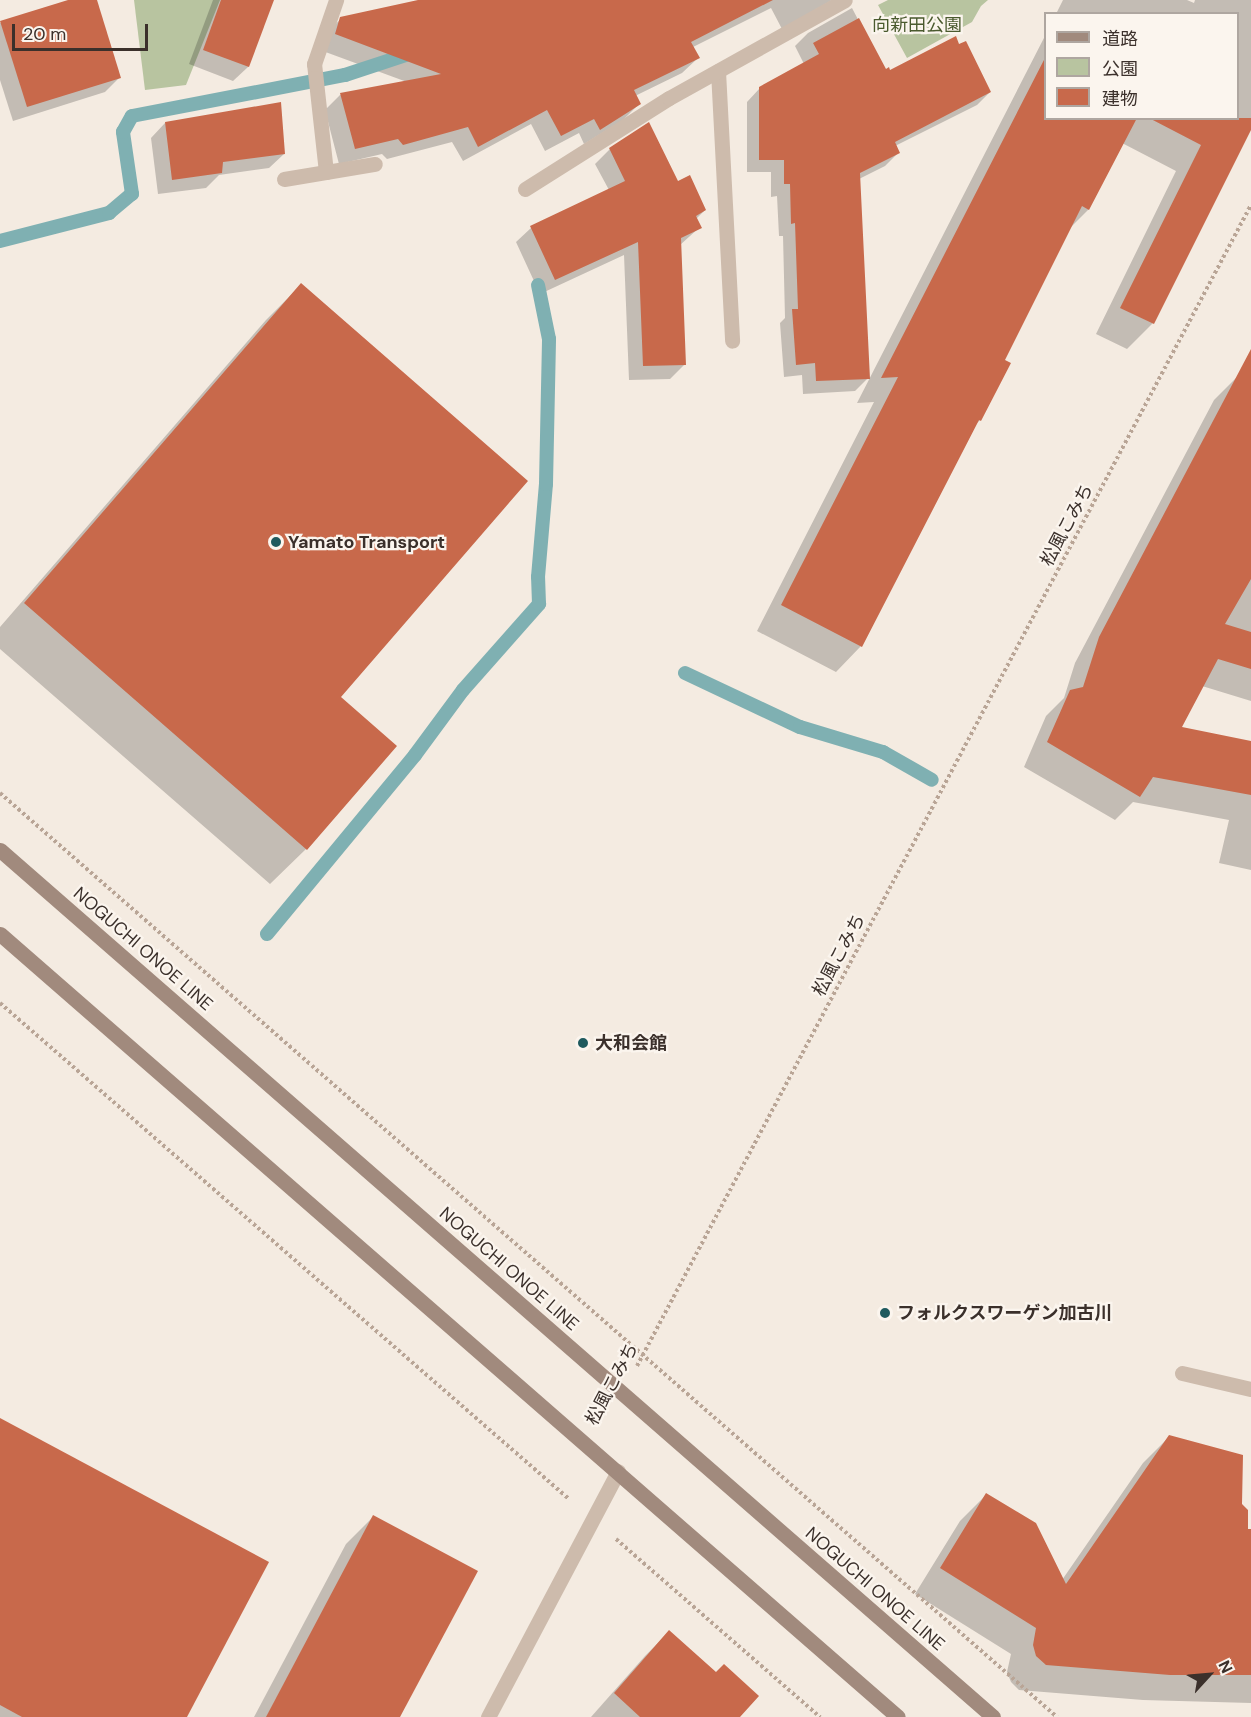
<!DOCTYPE html>
<html>
<head>
<meta charset="utf-8">
<style>
	body { margin:0 }
	#map { position:relative; width:1251px; height:1717px; overflow:hidden; background:#f4ebe1; font-family:"DM Sans","Noto Sans JP",sans-serif }
	div>[style] { position:absolute }
	[style*='--x'] { left:calc(var(--x)*1px); top:calc(var(--y)*1px); width:calc(var(--w)*1px); rotate:calc(var(--a)*1deg) }
	.green>* { inset:0; background:#b8c4a0 }
	.shadow>* { inset:0; background:#0003 }
	.stream>* { height:14px; margin:-7px; padding:0 7px; transform-origin:7px; border-radius:7px; background:#7fb0b2 }
	.building>* { inset:0; background:#c8694b }
	.path>* { height:4px; margin-top:-2px; transform-origin:0; background:repeating-linear-gradient(90deg,#b9a596 0 3px,transparent 0 6px) }
	.street>* { height:15px; margin:-7.5px; padding:0 7.5px; transform-origin:7.5px; border-radius:7.5px; background:#cdbbac }
	.secondary>* { height:15px; margin:-7.5px; padding:0 7.5px; transform-origin:7.5px; border-radius:7.5px; background:#a18a7d }
	.dots>* { width:16px; height:16px; translate:-50% -50%; box-sizing:border-box; border:3px solid #fbf5ee; border-radius:50% }
	span { translate:-50% -50%; white-space:nowrap; text-align:center; line-height:1.15; -webkit-text-stroke:4.5px #fbf5ee; paint-order:stroke }
	.park-label { font-size:18px; color:#4a5a2e }
	.street-label { font-size:18px; color:#3b302b }
	.poi-label { font-size:18px; color:#3b302b; font-weight:700 }
	.left { translate:0 -50%; text-align:left }
	.legend { position:absolute; left:1044px; top:12px; width:195px; height:108px; box-sizing:border-box; background:#fbf5ee; border:2px solid #aea6a0; margin:0; padding:8px 10px; list-style:none; font-size:18px; color:#3b302b }
	.legend li { display:flex; align-items:center; gap:12px; height:30px }
	.legend b { width:30px; border:2px solid #aea6a0 }
	.north { position:absolute; left:1179px; top:1645px; width:60px; height:60px; -webkit-text-stroke:4px #fbf5ee; paint-order:stroke; rotate:64deg; font-size:16px; font-weight:700; line-height:24px; text-align:center; color:#3b302b }
	.north::after { content:''; display:block; margin:auto; width:21px; height:27px; background:#3b302b; clip-path:polygon(50% 0,100% 100%,50% 72%,0 100%) }
	.scale { position:absolute; left:12px; top:24px; width:136px; height:27px; box-sizing:border-box; border:3px solid #3b302b; border-top:0; padding-left:8px; font-size:18px; line-height:21px; white-space:nowrap; color:#3b302b; -webkit-text-stroke:4px #fbf5ee; paint-order:stroke }
</style>
</head>
<body>
<div id="map">
	<div class="green">
		<i style="clip-path:polygon(134px 0,220px 0,186px 85px,145px 90px)"></i>
		<i style="clip-path:polygon(888px 0,988px 0,981px 6px,972px 22px,907px 58px,878px 5px)"></i>
	</div>
	<div class="shadow">
		<i style="clip-path:polygon(73px 0,96px 0,120px 77px,105px 92px,13px 121px,0 80px,0 23px)"></i>
		<i style="clip-path:polygon(213px 0,270px 0,248px 67px,233px 81px,189px 64px)"></i>
		<i style="clip-path:polygon(482px 0,832px 0,782px 29px,771px 8px,693px 47px,698px 58px,682px 73px,635px 96px,639px 104px,623px 120px,584px 144px,579px 133px,545px 151px,531px 124px,463px 161px,452px 142px,387px 159px,382px 154px,339px 164px,325px 110px,340px 95px,407px 82px,320px 50px,325px 34px,341px 19px)"></i>
		<i style="clip-path:polygon(1063px 0,1187px 0,1194px 3px,1195px 0,1251px 0,1251px 127px,1153px 323px,1127px 349px,1096px 334px,1176px 171px,1122px 143px,1088px 210px,1069px 229px,1003px 361px,980px 420px,974px 426px,861px 646px,836px 672px,757px 631px,874px 402px,857px 403px,1046px 34px,1046px 118px,1238px 118px,1238px 14px,1056px 14px)"></i>
		<i style="clip-path:polygon(852px 8px,885px 71px,990px 92px,977px 105px,895px 146px,898px 153px,885px 166px,859px 179px,868px 378px,855px 391px,803px 394px,802px 375px,784px 377px,780px 323px,785px 318px,783px 236px,779px 236px,777px 196px,771px 197px,771px 172px,747px 172px,747px 102px,760px 88px,804px 64px,795px 46px,808px 33px)"></i>
		<i style="clip-path:polygon(165px 123px,284px 154px,269px 168px,219px 175px,206px 188px,158px 194px,151px 138px)"></i>
		<i style="clip-path:polygon(610px 149px,677px 183px,705px 210px,696px 219px,700px 227px,680px 245px,685px 364px,670px 379px,629px 380px,624px 255px,540px 294px,516px 242px,531px 228px,609px 190px,595px 164px)"></i>
		<i style="clip-path:polygon(301px 285px,339px 697px,395px 746px,306px 849px,270px 884px,0 649px,0 627px,266px 320px)"></i>
		<i style="clip-path:polygon(1251px 358px,1251px 701px,1202px 686px,1179px 728px,1251px 742px,1251px 870px,1219px 863px,1229px 820px,1133px 802px,1115px 820px,1024px 767px,1046px 716px,1064px 698px,1075px 663px,1214px 400px,1239px 375px)"></i>
		<i style="clip-path:polygon(0 1419px,186px 1717px,0 1717px)"></i>
		<i style="clip-path:polygon(1169px 1437px,1240px 1505px,1247px 1530px,1251px 1531px,1251px 1703px,1143px 1700px,1019px 1690px,1011px 1682px,1007px 1672px,1011px 1654px,915px 1594px,960px 1521px,986px 1495px,1062px 1580px,1143px 1463px)"></i>
		<i style="clip-path:polygon(373px 1517px,398px 1717px,254px 1717px,346px 1544px)"></i>
		<i style="clip-path:polygon(669px 1632px,738px 1717px,591px 1717px,645px 1656px)"></i>
	</div>
	<div class="stream">
		<i style="--x:0;--y:241;--w:113;--a:-14.4"></i>
		<i style="--x:109;--y:213;--w:30;--a:-40"></i>
		<i style="--x:132;--y:194;--w:63;--a:-98.3"></i>
		<i style="--x:123;--y:132;--w:18;--a:-61"></i>
		<i style="--x:132;--y:116;--w:217;--a:-10.9"></i>
		<i style="--x:345;--y:75;--w:74;--a:-18.2"></i>
		<i style="--x:685;--y:673;--w:127;--a:25.2"></i>
		<i style="--x:800;--y:727;--w:87;--a:16.8"></i>
		<i style="--x:883;--y:752;--w:56;--a:29.7"></i>
		<i style="--x:267;--y:934;--w:232;--a:-50.4"></i>
		<i style="--x:415;--y:755;--w:81;--a:-53.6"></i>
		<i style="--x:463;--y:690;--w:115;--a:-48.5"></i>
		<i style="--x:539;--y:604;--w:27;--a:-92"></i>
		<i style="--x:538;--y:577;--w:93;--a:-85.1"></i>
		<i style="--x:546;--y:484;--w:145;--a:-88.8"></i>
		<i style="--x:549;--y:339;--w:55;--a:-101.5"></i>
	</div>
	<div class="building">
		<i style="clip-path:polygon(68px 0,97px 0,121px 78px,27px 107px,0 21px)"></i>
		<i style="clip-path:polygon(221px 0,274px 0,249px 67px,203px 50px)"></i>
		<i style="clip-path:polygon(418px 0,773px 0,691px 42px,700px 58px,634px 90px,641px 104px,600px 130px,594px 119px,561px 136px,547px 110px,478px 147px,468px 127px,403px 145px,398px 139px,355px 149px,340px 93px,441px 74px,335px 34px,340px 17px)"></i>
		<i style="clip-path:polygon(859px 18px,886px 69px,889px 67px,890px 70px,956px 36px,959px 44px,966px 41px,991px 92px,895px 142px,900px 153px,860px 173px,870px 379px,816px 381px,815px 363px,796px 365px,792px 309px,798px 309px,795px 223px,791px 224px,790px 184px,784px 184px,784px 160px,759px 160px,759px 87px,819px 54px,813px 43px)"></i>
		<i style="clip-path:polygon(1046px 56px,1046px 118px,1137px 118px,1089px 210px,1082px 206px,1005px 360px,1011px 363px,981px 421px,979px 420px,862px 647px,781px 605px,898px 377px,881px 378px)"></i>
		<i style="clip-path:polygon(281px 102px,285px 154px,223px 162px,222px 173px,172px 180px,165px 122px)"></i>
		<i style="clip-path:polygon(1149px 118px,1251px 118px,1251px 130px,1154px 324px,1120px 308px,1201px 145px)"></i>
		<i style="clip-path:polygon(649px 122px,678px 181px,690px 175px,706px 210px,696px 216px,702px 228px,681px 238px,686px 365px,643px 366px,638px 242px,555px 280px,530px 226px,625px 181px,609px 148px)"></i>
		<i style="clip-path:polygon(301px 283px,528px 481px,341px 697px,397px 746px,307px 850px,24px 603px)"></i>
		<i style="clip-path:polygon(1251px 349px,1251px 579px,1225px 624px,1251px 632px,1251px 669px,1218px 659px,1182px 727px,1251px 741px,1251px 795px,1153px 777px,1140px 797px,1047px 742px,1070px 690px,1083px 687px,1099px 637px)"></i>
		<i style="clip-path:polygon(0 1418px,269px 1562px,187px 1717px,22px 1717px,0 1705px)"></i>
		<i style="clip-path:polygon(1169px 1435px,1243px 1455px,1242px 1504px,1248px 1510px,1248px 1529px,1251px 1529px,1251px 1675px,1170px 1675px,1046px 1665px,1036px 1656px,1033px 1645px,1036px 1628px,940px 1568px,986px 1493px,1036px 1523px,1066px 1584px)"></i>
		<i style="clip-path:polygon(373px 1515px,478px 1571px,400px 1717px,266px 1717px)"></i>
		<i style="clip-path:polygon(669px 1630px,716px 1672px,724px 1664px,759px 1696px,740px 1717px,640px 1717px,614px 1693px)"></i>
	</div>
	<div class="path">
		<i style="--x:0;--y:793;--w:1404;--a:41.16"></i>
		<i style="--x:0;--y:1003;--w:755;--a:41.08"></i>
		<i style="--x:637;--y:1366;--w:1313;--a:-62.13"></i>
		<i style="--x:616;--y:1539;--w:271;--a:41.1"></i>
	</div>
	<div class="street">
		<i style="--x:718;--y:71;--w:270;--a:87"></i>
		<i style="--x:326;--y:172;--w:109;--a:-96.3"></i>
		<i style="--x:314;--y:64;--w:68;--a:-71"></i>
		<i style="--x:284;--y:179;--w:92;--a:-9.4"></i>
		<i style="--x:525;--y:189;--w:170;--a:-32.3"></i>
		<i style="--x:669;--y:98;--w:201;--a:-29.1"></i>
		<i style="--x:1182;--y:1373;--w:71;--a:13.1"></i>
		<i style="--x:488;--y:1717;--w:278;--a:-62.1"></i>
	</div>
	<div class="secondary">
		<i style="--x:0;--y:850;--w:1318;--a:41.12"></i>
		<i style="--x:0;--y:934;--w:1191;--a:41.09"></i>
	</div>
	<div class="dots">
		<i style="left:276px;top:542px;background:#1f5a5e"></i>
		<i style="left:583px;top:1043px;background:#1f5a5e"></i>
		<i style="left:885px;top:1313px;background:#1f5a5e"></i>
	</div>
	<div class="park-label">
		<span style="left:917px;top:25px">向新田公園</span>
	</div>
	<div class="street-label">
		<span style="left:1067px;top:525px;rotate:-62deg">松風こみち</span>
		<span style="left:143px;top:949px;rotate:41deg">NOGUCHI ONOE LINE</span>
		<span style="left:839px;top:955px;rotate:-62deg">松風こみち</span>
		<span style="left:509px;top:1269px;rotate:41deg">NOGUCHI ONOE LINE</span>
		<span style="left:612px;top:1384px;rotate:-62deg">松風こみち</span>
		<span style="left:875px;top:1589px;rotate:41deg">NOGUCHI ONOE LINE</span>
	</div>
	<div class="poi-label">
		<span class="left" style="left:288px;top:542px">Yamato Transport</span>
		<span class="left" style="left:595px;top:1043px">大和会館</span>
		<span class="left" style="left:897px;top:1313px">フォルクスワーゲン加古川</span>
	</div>
	<ul class="legend">
	<li><b style="height:8px;background:#a18a7d"></b>道路</li>
	<li><b style="height:16px;background:#b8c4a0"></b>公園</li>
	<li><b style="height:16px;background:#c8694b"></b>建物</li>
	</ul>
	<div class="north">N</div>
	<div class="scale">20 m</div>
</div>
</body>
</html>
